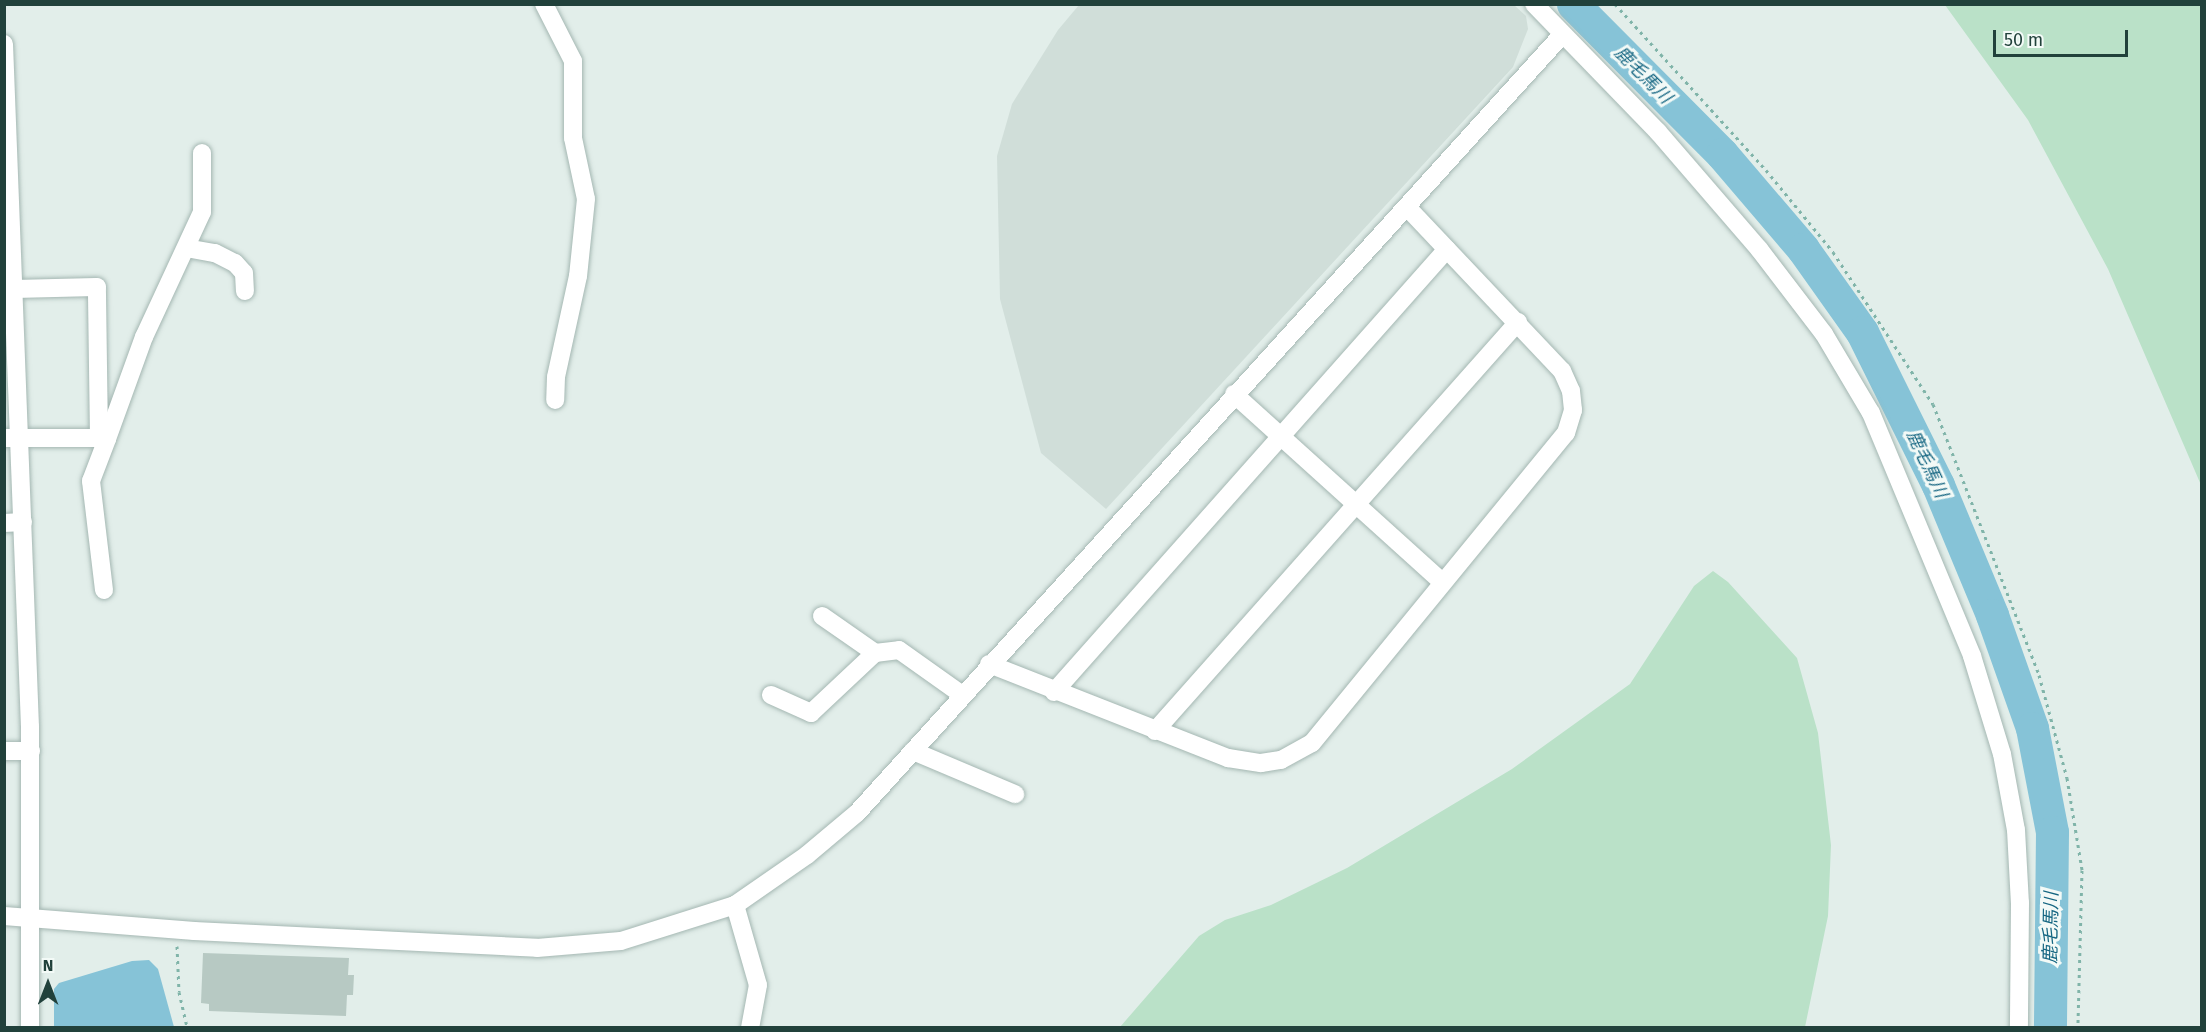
<!DOCTYPE html>
<html>
<head>
<meta charset="utf-8">
<style>
	body { margin:0 }
	#map { position:relative; width:2206px; height:1032px; overflow:hidden; background:#e2eeea; font-family:"Fira Sans","Noto Sans JP",sans-serif }
	div>[style] { position:absolute }
	[style*='--x'] { left:calc(var(--x)*1px); top:calc(var(--y)*1px); width:calc(var(--w)*1px); rotate:calc(var(--a)*1deg) }
	.built>* { inset:0; background:#d0ded9 }
	.green>* { inset:0; background:#bae1c8 }
	.water>* { inset:0; background:#86c3d7 }
	.river>* { height:33px; margin:-16.5px; padding:0 16.5px; transform-origin:16.5px; border-radius:16.5px; background:#86c3d7 }
	.building>* { inset:0; background:#b7c9c3 }
	.path>* { height:3px; margin-top:-1.5px; transform-origin:0; background:repeating-linear-gradient(90deg,#80b4a9 0 3px,transparent 0 7.5px) }
	.roads { filter:drop-shadow(0 0 2px #a4b7b2) drop-shadow(0 0 2px #a4b7b2) }
	.minor>* { height:18px; margin:-9px; padding:0 9px; transform-origin:9px; border-radius:9px; background:#fff }
	span { translate:-50% -50%; white-space:nowrap; text-align:center; line-height:1.15; -webkit-text-stroke:6px #f3faf7; paint-order:stroke }
	.water-label { font-size:18px; color:#156682; font-style:italic }
	.frame { position:absolute; inset:0; border:6px solid #21413b; pointer-events:none }
	.north { position:absolute; left:18px; top:954px; width:60px; height:60px; -webkit-text-stroke:4px #f3faf7; paint-order:stroke; rotate:0deg; font-size:16px; font-weight:700; line-height:24px; text-align:center; color:#21413b }
	.north::after { content:''; display:block; margin:auto; width:21px; height:27px; background:#21413b; clip-path:polygon(50% 0,100% 100%,50% 72%,0 100%) }
	.scale { position:absolute; left:1993px; top:30px; width:135px; height:27px; box-sizing:border-box; border:3px solid #21413b; border-top:0; padding-left:8px; font-size:18px; line-height:21px; white-space:nowrap; color:#21413b; -webkit-text-stroke:4px #f3faf7; paint-order:stroke }
</style>
</head>
<body>
<div id="map">
	<div class="built">
		<i style="clip-path:polygon(1514px 5px,1526px 16px,1528px 29px,1513px 67px,1106px 509px,1041px 453px,1000px 299px,997px 156px,1012px 104px,1058px 30px,1079px 5px)"></i>
	</div>
	<div class="green">
		<i style="clip-path:polygon(1945px 5px,2201px 5px,2201px 485px,2108px 269px,2028px 120px)"></i>
		<i style="clip-path:polygon(1713px 571px,1728px 582px,1797px 658px,1818px 733px,1831px 845px,1828px 916px,1805px 1027px,1120px 1027px,1199px 936px,1225px 920px,1271px 905px,1347px 868px,1512px 769px,1630px 684px,1694px 586px)"></i>
	</div>
	<div class="water">
		<i style="clip-path:polygon(149px 960px,158px 969px,174px 1027px,54px 1027px,54px 989px,59px 983px,132px 961px)"></i>
	</div>
	<div class="river">
		<i style="--x:1573;--y:4;--w:211;--a:45.2"></i>
		<i style="--x:1722;--y:154;--w:125;--a:49.5"></i>
		<i style="--x:1803;--y:249;--w:102;--a:54.6"></i>
		<i style="--x:1862;--y:332;--w:171;--a:63.6"></i>
		<i style="--x:1938;--y:485;--w:141;--a:67.4"></i>
		<i style="--x:1992;--y:615;--w:120;--a:70.5"></i>
		<i style="--x:2032;--y:728;--w:106;--a:79.1"></i>
		<i style="--x:2052;--y:832;--w:196;--a:90.6"></i>
	</div>
	<div class="building">
		<i style="clip-path:polygon(203px 953px,349px 958px,348px 975px,354px 975px,353px 995px,347px 995px,346px 1016px,209px 1011px,209px 1004px,201px 1003px)"></i>
	</div>
	<div class="path">
		<i style="--x:1615;--y:4;--w:224;--a:47.7"></i>
		<i style="--x:1766;--y:170;--w:106;--a:50.7"></i>
		<i style="--x:1833;--y:252;--w:182;--a:56.7"></i>
		<i style="--x:1933;--y:404;--w:291;--a:68.6"></i>
		<i style="--x:2039;--y:675;--w:107;--a:74.8"></i>
		<i style="--x:2067;--y:778;--w:93;--a:80.7"></i>
		<i style="--x:2082;--y:870;--w:158;--a:91.5"></i>
		<i style="--x:177;--y:946;--w:46;--a:87.5"></i>
		<i style="--x:179;--y:992;--w:37;--a:77"></i>
	</div>
	<div class="roads">
		<div class="minor">
			<i style="--x:544;--y:4;--w:64;--a:63"></i>
			<i style="--x:573;--y:61;--w:77;--a:90"></i>
			<i style="--x:573;--y:138;--w:62;--a:78"></i>
			<i style="--x:586;--y:199;--w:77;--a:95.9"></i>
			<i style="--x:578;--y:276;--w:103;--a:102.3"></i>
			<i style="--x:556;--y:377;--w:23;--a:92"></i>
			<i style="--x:1534;--y:4;--w:178;--a:45.9"></i>
			<i style="--x:1658;--y:132;--w:155;--a:49.2"></i>
			<i style="--x:1759;--y:249;--w:107;--a:52.6"></i>
			<i style="--x:1824;--y:334;--w:92;--a:59.3"></i>
			<i style="--x:1871;--y:413;--w:263;--a:67.4"></i>
			<i style="--x:1972;--y:656;--w:102;--a:73"></i>
			<i style="--x:2002;--y:754;--w:77;--a:79.6"></i>
			<i style="--x:2016;--y:830;--w:73;--a:86.9"></i>
			<i style="--x:2020;--y:903;--w:125;--a:90.5"></i>
			<i style="--x:4;--y:44;--w:683;--a:87.82"></i>
			<i style="--x:30;--y:727;--w:301;--a:90"></i>
			<i style="--x:186;--y:248;--w:29;--a:10"></i>
			<i style="--x:215;--y:253;--w:22;--a:27"></i>
			<i style="--x:235;--y:263;--w:13;--a:48"></i>
			<i style="--x:244;--y:273;--w:18;--a:87"></i>
			<i style="--x:1234;--y:394;--w:280;--a:42.1"></i>
			<i style="--x:4;--y:438;--w:95;--a:0"></i>
			<i style="--x:99;--y:438;--w:151;--a:-90.8"></i>
			<i style="--x:97;--y:287;--w:84;--a:178.6"></i>
			<i style="--x:99;--y:438;--w:8;--a:7"></i>
			<i style="--x:107;--y:439;--w:109;--a:-70.1"></i>
			<i style="--x:144;--y:337;--w:138;--a:-65.1"></i>
			<i style="--x:202;--y:212;--w:59;--a:-90"></i>
			<i style="--x:4;--y:523;--w:19;--a:-3"></i>
			<i style="--x:104;--y:590;--w:110;--a:-96.8"></i>
			<i style="--x:91;--y:481;--w:45;--a:-69.1"></i>
			<i style="--x:822;--y:616;--w:65;--a:34.9"></i>
			<i style="--x:989;--y:664;--w:257;--a:21.5"></i>
			<i style="--x:1228;--y:758;--w:33;--a:9"></i>
			<i style="--x:1261;--y:763;--w:20;--a:-9"></i>
			<i style="--x:1281;--y:760;--w:35;--a:-29"></i>
			<i style="--x:1312;--y:743;--w:401;--a:-50.7"></i>
			<i style="--x:1566;--y:433;--w:24;--a:-73"></i>
			<i style="--x:1573;--y:410;--w:19;--a:-96"></i>
			<i style="--x:1571;--y:391;--w:22;--a:-114"></i>
			<i style="--x:1562;--y:371;--w:226;--a:-133.4"></i>
			<i style="--x:1054;--y:692;--w:592;--a:-48.42"></i>
			<i style="--x:771;--y:695;--w:44;--a:24.2"></i>
			<i style="--x:811;--y:713;--w:88;--a:-43.2"></i>
			<i style="--x:875;--y:653;--w:24;--a:-7"></i>
			<i style="--x:899;--y:650;--w:76;--a:35.4"></i>
			<i style="--x:1155;--y:731;--w:547;--a:-48.41"></i>
			<i style="--x:4;--y:751;--w:27;--a:0"></i>
			<i style="--x:913;--y:751;--w:111;--a:22.9"></i>
			<i style="--x:735;--y:905;--w:83;--a:74"></i>
			<i style="--x:758;--y:985;--w:44;--a:100.5"></i>
			<i style="--x:4;--y:916;--w:191;--a:4.5"></i>
			<i style="--x:194;--y:931;--w:343;--a:2.8"></i>
			<i style="--x:537;--y:948;--w:84;--a:-4.8"></i>
			<i style="--x:621;--y:941;--w:120;--a:-17.5"></i>
			<i style="--x:735;--y:905;--w:88;--a:-34.8"></i>
			<i style="--x:807;--y:855;--w:65;--a:-40"></i>
			<i style="--x:857;--y:813;--w:1050;--a:-47.82"></i>
		</div>
	</div>
	<div class="water-label">
		<span style="left:1643px;top:75px;rotate:45deg">鹿毛馬川</span>
		<span style="left:1927px;top:464px;rotate:65deg">鹿毛馬川</span>
		<span style="left:2051px;top:928px;rotate:-89deg">鹿毛馬川</span>
	</div>
	<div class="frame"></div>
	<div class="north">N</div>
	<div class="scale">50 m</div>
</div>
</body>
</html>
